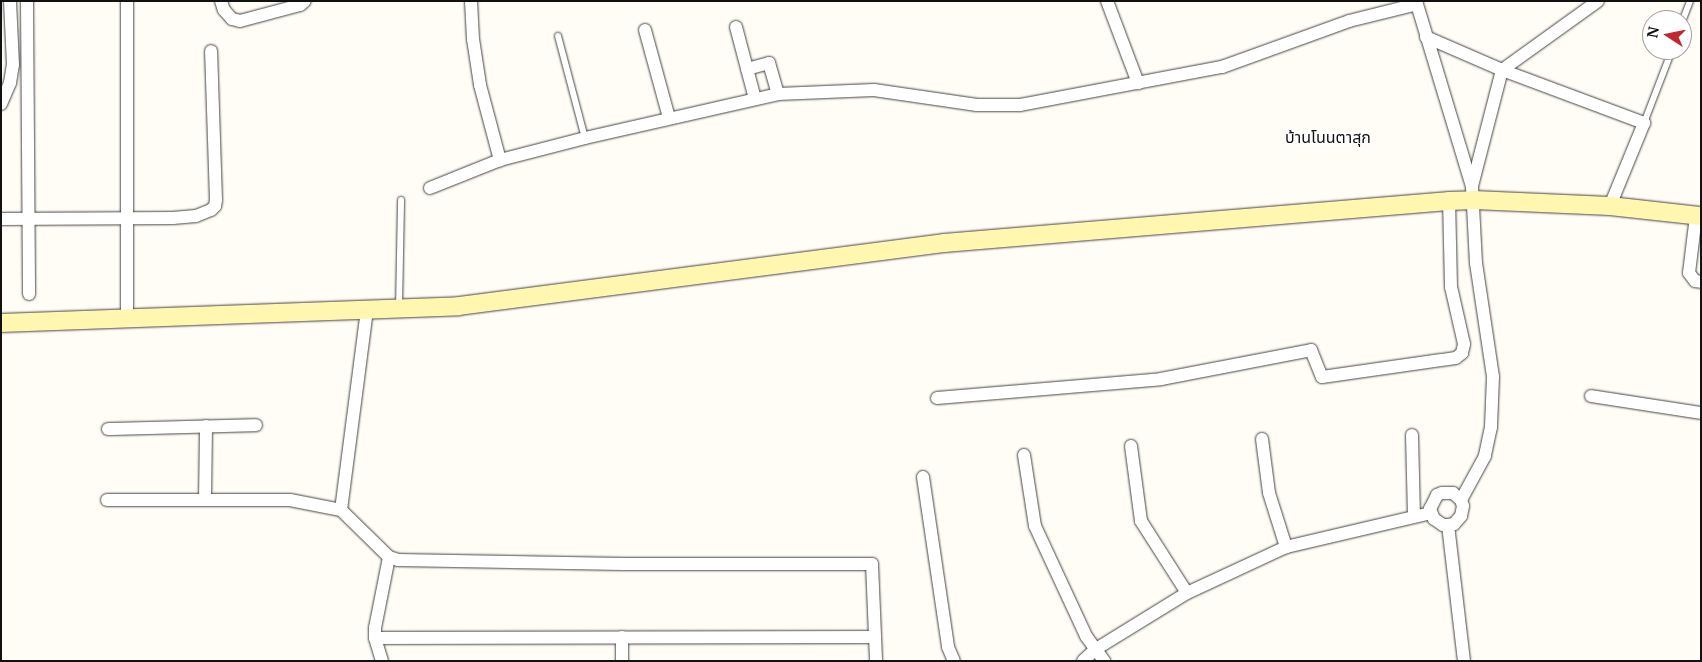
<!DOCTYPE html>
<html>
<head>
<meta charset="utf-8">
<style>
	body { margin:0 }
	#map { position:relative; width:1702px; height:662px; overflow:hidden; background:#fffdf5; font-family:Merriweather,"Noto Sans Thai",serif }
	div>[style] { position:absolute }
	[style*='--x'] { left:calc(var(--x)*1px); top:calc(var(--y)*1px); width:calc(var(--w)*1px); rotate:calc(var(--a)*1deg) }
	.roads { filter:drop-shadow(0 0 1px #444) drop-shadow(0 0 1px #444) }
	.lane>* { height:6px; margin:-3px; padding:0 3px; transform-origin:3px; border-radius:3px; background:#fff }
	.street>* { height:12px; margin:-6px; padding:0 6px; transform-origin:6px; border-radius:6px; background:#fff }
	.secondary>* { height:18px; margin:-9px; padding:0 9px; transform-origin:9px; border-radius:9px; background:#fff6b0 }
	span { translate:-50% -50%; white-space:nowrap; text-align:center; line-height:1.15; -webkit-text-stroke:5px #fff; paint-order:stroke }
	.quarter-label { font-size:16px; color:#111 }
	.frame { position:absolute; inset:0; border:2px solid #111; pointer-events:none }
	.north { position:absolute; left:1642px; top:10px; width:50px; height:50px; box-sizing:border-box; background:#fff; border:1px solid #a0a0a0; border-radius:50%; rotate:281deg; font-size:14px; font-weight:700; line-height:20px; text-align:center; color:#111 }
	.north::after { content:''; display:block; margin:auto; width:18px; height:22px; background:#c4262e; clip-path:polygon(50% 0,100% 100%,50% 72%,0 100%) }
</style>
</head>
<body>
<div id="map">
	<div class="roads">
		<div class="lane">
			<i style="--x:1682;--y:22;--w:22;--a:-69"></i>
			<i style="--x:558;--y:36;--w:106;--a:75.2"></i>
			<i style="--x:1644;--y:123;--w:78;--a:-69"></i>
			<i style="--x:399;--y:307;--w:107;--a:-88.9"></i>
		</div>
		<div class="street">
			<i style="--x:27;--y:1;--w:293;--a:89.6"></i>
			<i style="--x:127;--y:1;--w:318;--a:90"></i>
			<i style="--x:221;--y:1;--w:9;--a:72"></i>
			<i style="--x:224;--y:10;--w:12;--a:48"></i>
			<i style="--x:232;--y:19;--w:8;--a:14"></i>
			<i style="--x:240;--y:21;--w:62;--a:-14.9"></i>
			<i style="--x:300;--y:5;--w:6;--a:-39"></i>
			<i style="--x:471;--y:1;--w:38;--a:87"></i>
			<i style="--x:473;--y:39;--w:47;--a:81.3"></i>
			<i style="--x:480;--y:85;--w:78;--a:75.1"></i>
			<i style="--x:1107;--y:1;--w:88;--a:69.3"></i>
			<i style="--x:1416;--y:1;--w:194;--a:73.2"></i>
			<i style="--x:1472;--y:187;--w:76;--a:87"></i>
			<i style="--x:1476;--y:263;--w:115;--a:81.5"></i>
			<i style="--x:1493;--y:377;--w:50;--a:92.3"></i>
			<i style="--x:1491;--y:427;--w:30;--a:102"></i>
			<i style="--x:1485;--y:456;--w:50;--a:118.6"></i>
			<i style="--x:1461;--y:500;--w:6;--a:72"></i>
			<i style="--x:1463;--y:506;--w:10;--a:101"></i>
			<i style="--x:1461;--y:516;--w:11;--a:131"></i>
			<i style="--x:1454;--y:524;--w:6;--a:171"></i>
			<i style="--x:1448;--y:525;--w:5;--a:180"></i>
			<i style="--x:1443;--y:525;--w:11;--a:-146"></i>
			<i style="--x:1434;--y:519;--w:11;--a:-112"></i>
			<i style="--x:1430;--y:509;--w:16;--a:-63"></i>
			<i style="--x:1437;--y:495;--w:5;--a:-22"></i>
			<i style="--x:1442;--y:493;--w:11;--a:0"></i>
			<i style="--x:1453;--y:493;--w:11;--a:41"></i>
			<i style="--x:736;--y:27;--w:74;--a:75.2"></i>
			<i style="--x:645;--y:30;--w:91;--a:74.7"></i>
			<i style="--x:1426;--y:37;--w:83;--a:23.5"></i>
			<i style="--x:1502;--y:70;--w:120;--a:104.5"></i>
			<i style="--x:747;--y:69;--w:23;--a:-15"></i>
			<i style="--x:769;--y:63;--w:32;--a:74"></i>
			<i style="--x:1502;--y:70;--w:152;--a:20.5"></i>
			<i style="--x:1644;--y:123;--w:90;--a:112.3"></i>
			<i style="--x:1502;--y:70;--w:118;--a:-35.7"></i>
			<i style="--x:1;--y:104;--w:23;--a:-67"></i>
			<i style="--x:10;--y:83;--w:18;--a:-81"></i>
			<i style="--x:13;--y:65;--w:64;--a:-92.7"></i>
			<i style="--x:430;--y:188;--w:75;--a:-21.8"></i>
			<i style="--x:500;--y:160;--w:88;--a:-14.5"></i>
			<i style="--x:585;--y:138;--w:198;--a:-12.8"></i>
			<i style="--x:778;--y:94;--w:96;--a:-2.4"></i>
			<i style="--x:874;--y:90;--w:104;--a:8.3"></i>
			<i style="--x:977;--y:105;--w:43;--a:0"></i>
			<i style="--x:1020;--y:105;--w:206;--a:-10.7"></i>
			<i style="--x:1222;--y:67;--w:135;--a:-19.9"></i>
			<i style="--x:1349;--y:21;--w:70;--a:-14"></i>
			<i style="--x:1696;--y:216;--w:57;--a:97"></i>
			<i style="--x:1689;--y:273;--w:10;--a:53"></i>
			<i style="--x:1695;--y:281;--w:6;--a:9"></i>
			<i style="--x:1;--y:219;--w:172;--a:-0.3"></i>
			<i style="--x:173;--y:218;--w:23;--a:-5"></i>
			<i style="--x:196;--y:216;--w:16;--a:-22"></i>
			<i style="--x:211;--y:210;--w:6;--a:-45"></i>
			<i style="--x:215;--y:206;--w:6;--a:-81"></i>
			<i style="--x:216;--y:200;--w:149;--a:-91.9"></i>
			<i style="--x:1591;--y:396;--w:111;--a:8.8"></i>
			<i style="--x:937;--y:398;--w:225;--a:-4.8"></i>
			<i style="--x:1161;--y:379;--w:153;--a:-10.9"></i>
			<i style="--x:1311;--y:350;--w:29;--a:68"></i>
			<i style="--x:1322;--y:377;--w:135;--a:-8.1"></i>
			<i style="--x:1456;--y:358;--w:8;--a:-40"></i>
			<i style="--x:1462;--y:353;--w:9;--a:-77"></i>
			<i style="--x:1464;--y:344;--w:58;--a:-102.8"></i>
			<i style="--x:1451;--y:287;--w:86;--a:-91.3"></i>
			<i style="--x:108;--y:429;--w:148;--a:-1.5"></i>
			<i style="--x:1412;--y:435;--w:80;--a:88.6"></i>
			<i style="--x:1262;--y:439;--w:54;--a:82.6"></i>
			<i style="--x:1269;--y:493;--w:57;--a:72.5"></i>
			<i style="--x:1131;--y:446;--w:76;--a:82.4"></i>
			<i style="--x:1141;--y:521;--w:85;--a:57.4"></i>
			<i style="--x:1024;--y:455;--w:72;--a:81.2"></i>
			<i style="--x:1035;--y:526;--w:121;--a:65.1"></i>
			<i style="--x:1086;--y:636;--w:31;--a:54"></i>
			<i style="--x:923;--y:477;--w:172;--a:81.6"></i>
			<i style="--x:948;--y:647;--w:15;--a:67"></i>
			<i style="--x:107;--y:500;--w:183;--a:0"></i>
			<i style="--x:290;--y:500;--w:52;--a:11.1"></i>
			<i style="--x:341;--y:510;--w:67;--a:44.4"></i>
			<i style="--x:389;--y:557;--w:9;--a:18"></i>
			<i style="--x:398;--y:560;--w:225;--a:1"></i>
			<i style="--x:623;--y:564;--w:249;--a:0"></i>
			<i style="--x:872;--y:564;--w:97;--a:87.6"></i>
			<i style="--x:205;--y:500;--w:74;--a:-89.2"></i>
			<i style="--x:341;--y:510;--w:203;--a:-82.6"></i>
			<i style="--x:1448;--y:525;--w:137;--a:83.3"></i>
			<i style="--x:375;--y:638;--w:499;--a:-0.1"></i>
			<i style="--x:382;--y:661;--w:24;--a:-107"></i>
			<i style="--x:375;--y:638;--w:10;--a:-90"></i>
			<i style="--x:375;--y:628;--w:72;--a:-78.8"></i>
			<i style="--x:622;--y:661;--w:24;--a:-90"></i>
			<i style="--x:1083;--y:661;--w:18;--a:-43"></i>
			<i style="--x:1096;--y:649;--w:107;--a:-31.6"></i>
			<i style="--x:1187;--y:593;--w:109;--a:-24.9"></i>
			<i style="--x:1286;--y:547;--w:149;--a:-13.2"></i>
		</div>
		<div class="secondary">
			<i style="--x:1;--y:323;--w:458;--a:-2.1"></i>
			<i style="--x:459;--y:306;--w:489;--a:-7.4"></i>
			<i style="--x:944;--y:243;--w:507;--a:-4.75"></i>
			<i style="--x:1449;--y:201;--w:25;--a:-2"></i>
			<i style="--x:1474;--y:200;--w:136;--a:2.5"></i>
			<i style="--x:1610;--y:206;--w:92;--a:6.3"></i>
		</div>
	</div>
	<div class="quarter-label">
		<span style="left:1328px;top:137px">บ้านโนนตาสุก</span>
	</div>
	<div class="frame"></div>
	<div class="north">N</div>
</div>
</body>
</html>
